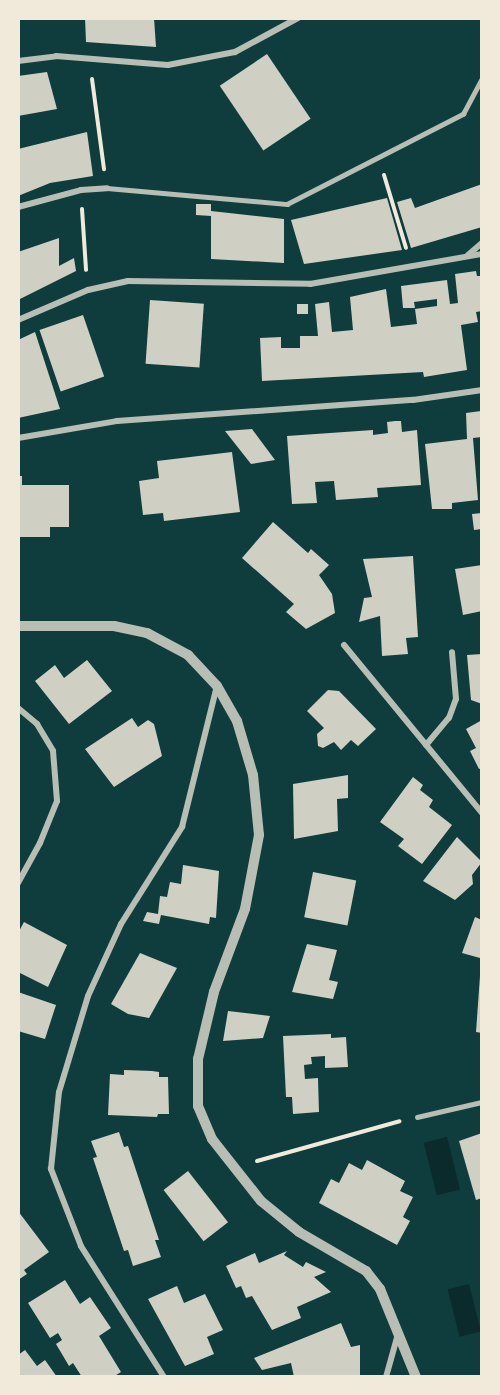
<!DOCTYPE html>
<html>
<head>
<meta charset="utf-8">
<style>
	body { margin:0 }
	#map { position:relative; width:500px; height:1395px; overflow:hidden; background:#0f3d3e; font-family:"DejaVu Sans",sans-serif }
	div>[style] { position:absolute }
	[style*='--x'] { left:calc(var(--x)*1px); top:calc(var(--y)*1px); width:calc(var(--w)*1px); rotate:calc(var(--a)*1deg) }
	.water>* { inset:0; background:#0a2a2b; transform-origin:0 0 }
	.building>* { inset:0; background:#cfcfc3; transform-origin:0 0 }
	.path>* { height:4px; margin:-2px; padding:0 2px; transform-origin:2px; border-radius:2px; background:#f1e9da }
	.service>* { height:4.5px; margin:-2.25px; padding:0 2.25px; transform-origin:2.25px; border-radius:2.25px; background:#b8beb3 }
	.minor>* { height:6px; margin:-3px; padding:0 3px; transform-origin:3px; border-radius:3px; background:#b8beb3 }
	.tertiary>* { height:10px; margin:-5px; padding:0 5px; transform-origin:5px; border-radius:5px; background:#b8beb3 }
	span { translate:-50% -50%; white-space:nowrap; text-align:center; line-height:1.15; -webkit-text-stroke:6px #f1e9da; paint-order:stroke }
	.frame { position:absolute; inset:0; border:20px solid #f1e9da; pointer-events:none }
</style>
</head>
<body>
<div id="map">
	<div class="water">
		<i style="left:447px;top:1137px;width:54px;height:24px;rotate:76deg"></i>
		<i style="left:469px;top:1284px;width:49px;height:22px;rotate:76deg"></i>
	</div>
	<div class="building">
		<i style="clip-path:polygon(85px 18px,154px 18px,156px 47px,86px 42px)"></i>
		<i style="left:267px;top:54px;width:78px;height:57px;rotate:56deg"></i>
		<i style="clip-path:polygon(47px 72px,57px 109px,18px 116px,18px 76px)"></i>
		<i style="clip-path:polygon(87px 132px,93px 176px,50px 183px,18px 196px,18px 149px)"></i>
		<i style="clip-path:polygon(482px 184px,482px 227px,411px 248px,397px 202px,411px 198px,415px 208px)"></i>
		<i style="clip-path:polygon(387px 198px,402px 250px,304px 264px,291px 220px)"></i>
		<i style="clip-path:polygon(196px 204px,211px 204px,211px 211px,284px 219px,284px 263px,211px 259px,211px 216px,196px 215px)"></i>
		<i style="clip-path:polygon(59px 238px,59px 266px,74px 258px,76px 271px,18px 300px,18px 252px)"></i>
		<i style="clip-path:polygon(476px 271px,477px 276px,482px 276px,482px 311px,476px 312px,478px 322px,461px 325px,467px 370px,424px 377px,423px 372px,262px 381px,260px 338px,281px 337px,281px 348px,300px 348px,300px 336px,318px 336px,315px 304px,329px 302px,332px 332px,353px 330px,350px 297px,386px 289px,391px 327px,417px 324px,415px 309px,437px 306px,437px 299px,414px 302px,415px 308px,403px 308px,401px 286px,447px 280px,450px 304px,458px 303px,455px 274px)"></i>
		<i style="left:150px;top:300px;width:54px;height:64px;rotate:4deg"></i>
		<i style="left:308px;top:304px;width:10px;height:11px;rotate:90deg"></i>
		<i style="left:83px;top:315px;width:65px;height:46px;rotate:71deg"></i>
		<i style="clip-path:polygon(35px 332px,60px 409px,18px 418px,18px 340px)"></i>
		<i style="clip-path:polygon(481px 411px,482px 437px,473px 438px,478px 500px,452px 503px,452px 509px,432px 509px,425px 444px,467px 439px,466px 413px)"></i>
		<i style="clip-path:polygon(395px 421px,401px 421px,402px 432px,417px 430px,421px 485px,377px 488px,378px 497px,336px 500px,334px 481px,315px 482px,317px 503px,292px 504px,287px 436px,373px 430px,373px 435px,388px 433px,387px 422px)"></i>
		<i style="clip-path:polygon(252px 429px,275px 460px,251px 464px,225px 431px)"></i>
		<i style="clip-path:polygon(232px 452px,240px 512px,164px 521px,163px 513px,143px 515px,139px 481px,159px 478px,157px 461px)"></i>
		<i style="clip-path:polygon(18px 476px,22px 476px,22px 485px,69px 485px,69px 527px,50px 527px,50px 537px,20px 537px)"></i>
		<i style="clip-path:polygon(482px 513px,482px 529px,474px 530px,472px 514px)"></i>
		<i style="clip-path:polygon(273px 522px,308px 553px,311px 549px,329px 565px,319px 575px,332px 594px,335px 613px,306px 629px,286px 612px,294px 604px,242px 558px)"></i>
		<i style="clip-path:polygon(413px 556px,418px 637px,406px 638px,408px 654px,382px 656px,380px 616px,359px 622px,364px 598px,372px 597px,363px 559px)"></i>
		<i style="clip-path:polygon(482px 565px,482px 611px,463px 615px,455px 569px)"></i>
		<i style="clip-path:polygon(482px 654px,482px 704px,471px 700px,467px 655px)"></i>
		<i style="clip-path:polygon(87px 660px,112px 691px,69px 724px,35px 681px,55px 665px,64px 678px)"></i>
		<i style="clip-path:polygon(328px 690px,339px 691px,376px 729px,358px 746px,351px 740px,341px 750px,334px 742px,323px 748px,318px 746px,317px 734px,324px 728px,307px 711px)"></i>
		<i style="clip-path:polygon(132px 718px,138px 727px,148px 720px,154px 724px,162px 756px,114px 787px,85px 749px)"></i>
		<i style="clip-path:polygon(482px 720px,482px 768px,479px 769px,470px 751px,476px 748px,466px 729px)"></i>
		<i style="clip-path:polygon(348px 775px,348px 798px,337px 799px,338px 831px,294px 839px,293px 784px)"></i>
		<i style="clip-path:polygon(413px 777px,423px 785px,420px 790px,433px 800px,429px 807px,452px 825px,422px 864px,398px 846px,404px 839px,380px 822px)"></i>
		<i style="clip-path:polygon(457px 837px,482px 862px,472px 875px,473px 884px,455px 900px,423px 881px)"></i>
		<i style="clip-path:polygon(183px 865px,219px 871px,216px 918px,210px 917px,209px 924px,161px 915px,159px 924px,143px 921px,147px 912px,158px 914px,160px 896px,167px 897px,170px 882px,181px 884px)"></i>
		<i style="left:313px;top:872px;width:44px;height:46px;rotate:11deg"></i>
		<i style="clip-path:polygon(475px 917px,482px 920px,480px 958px,462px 953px)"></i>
		<i style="clip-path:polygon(24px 922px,67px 945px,48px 987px,18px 972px,18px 933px)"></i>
		<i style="clip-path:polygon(307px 944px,337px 950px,329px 980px,338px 982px,333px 999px,292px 992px)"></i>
		<i style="clip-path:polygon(140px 953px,177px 968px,149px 1018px,128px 1014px,111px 1004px)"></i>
		<i style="clip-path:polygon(480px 976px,482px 976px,482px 1033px,476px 1032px)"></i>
		<i style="clip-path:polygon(18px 992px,56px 1005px,45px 1039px,18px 1031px)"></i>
		<i style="clip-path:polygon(228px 1011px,270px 1016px,263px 1038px,223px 1041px)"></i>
		<i style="clip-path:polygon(331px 1034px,331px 1038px,346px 1037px,348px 1067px,325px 1068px,325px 1056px,311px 1057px,312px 1064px,304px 1065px,305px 1079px,318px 1078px,319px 1112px,293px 1114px,292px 1097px,286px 1097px,283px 1036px)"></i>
		<i style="clip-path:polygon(124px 1070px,152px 1071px,159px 1072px,159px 1077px,168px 1077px,169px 1114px,158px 1114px,157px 1117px,108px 1115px,110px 1074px,124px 1075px)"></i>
		<i style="clip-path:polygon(119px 1132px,124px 1147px,128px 1146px,159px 1240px,155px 1240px,161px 1257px,133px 1266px,128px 1250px,124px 1251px,93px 1158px,97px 1157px,91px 1141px)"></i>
		<i style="clip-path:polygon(482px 1133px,482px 1198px,476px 1200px,459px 1141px)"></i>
		<i style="clip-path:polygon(367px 1160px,405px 1181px,400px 1191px,413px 1197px,403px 1217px,410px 1221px,397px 1245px,319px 1203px,331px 1179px,339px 1183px,349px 1163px,362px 1170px)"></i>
		<i style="left:188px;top:1171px;width:65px;height:31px;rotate:52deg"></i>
		<i style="clip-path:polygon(18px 1211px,49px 1252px,24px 1270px,27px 1274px,18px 1280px)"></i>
		<i style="clip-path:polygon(287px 1251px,284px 1255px,303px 1267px,306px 1262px,326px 1272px,314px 1277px,331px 1292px,297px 1307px,301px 1318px,272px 1330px,252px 1296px,246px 1298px,241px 1286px,236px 1288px,226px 1266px,255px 1253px,259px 1263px)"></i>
		<i style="clip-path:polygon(65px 1280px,80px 1304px,90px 1297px,111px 1328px,99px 1336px,121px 1372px,113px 1377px,82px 1377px,73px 1363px,69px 1366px,56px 1344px,62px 1340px,58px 1333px,50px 1338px,28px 1303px)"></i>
		<i style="clip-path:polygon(177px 1286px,184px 1303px,205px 1294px,223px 1330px,207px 1337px,214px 1354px,185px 1366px,148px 1299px)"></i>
		<i style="clip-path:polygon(341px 1323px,351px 1347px,360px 1345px,360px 1375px,294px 1377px,291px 1363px,262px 1370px,254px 1358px)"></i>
		<i style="clip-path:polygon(25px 1350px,37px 1366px,45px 1360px,57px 1377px,18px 1377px,18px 1355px)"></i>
	</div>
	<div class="path">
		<i style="--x:92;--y:79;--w:91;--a:82.4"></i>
		<i style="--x:384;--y:175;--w:76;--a:73.2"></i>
		<i style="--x:82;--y:209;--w:61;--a:86.2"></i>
		<i style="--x:257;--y:1161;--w:148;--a:-15.6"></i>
	</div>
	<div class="service">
		<i style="--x:107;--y:188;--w:181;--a:5.1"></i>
		<i style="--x:287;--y:204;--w:198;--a:-27.1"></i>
		<i style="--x:463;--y:114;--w:40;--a:-62"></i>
		<i style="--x:417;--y:1117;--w:67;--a:-13"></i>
	</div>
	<div class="minor">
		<i style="--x:18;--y:61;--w:38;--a:-7"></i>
		<i style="--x:56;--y:56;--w:112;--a:4.6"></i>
		<i style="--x:168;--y:65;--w:68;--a:-11"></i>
		<i style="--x:235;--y:52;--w:72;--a:-28.4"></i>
		<i style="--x:18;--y:207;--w:65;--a:-15.1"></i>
		<i style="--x:81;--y:190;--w:26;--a:-4"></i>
		<i style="--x:468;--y:255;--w:18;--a:-41"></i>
		<i style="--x:18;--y:320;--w:76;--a:-23.2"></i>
		<i style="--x:88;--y:290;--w:41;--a:-12.7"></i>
		<i style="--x:128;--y:281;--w:182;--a:0.9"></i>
		<i style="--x:310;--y:284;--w:175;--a:-9.9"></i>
		<i style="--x:18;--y:438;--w:100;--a:-9.7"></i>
		<i style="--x:117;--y:421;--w:297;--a:-4.1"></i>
		<i style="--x:413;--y:400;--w:70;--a:-8.2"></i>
		<i style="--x:344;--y:645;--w:217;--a:50.6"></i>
		<i style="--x:18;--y:708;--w:25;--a:40"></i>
		<i style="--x:37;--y:724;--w:31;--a:59"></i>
		<i style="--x:53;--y:751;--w:50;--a:85.4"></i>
		<i style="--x:57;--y:801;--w:45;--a:112"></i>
		<i style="--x:40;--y:843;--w:46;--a:118.8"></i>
		<i style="--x:426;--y:745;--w:35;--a:-50"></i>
		<i style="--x:449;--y:718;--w:20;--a:-70"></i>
		<i style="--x:456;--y:699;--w:47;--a:-94.9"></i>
		<i style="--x:164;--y:1377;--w:155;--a:-122.4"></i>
		<i style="--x:81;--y:1246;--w:83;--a:-111.3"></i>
		<i style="--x:51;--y:1169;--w:77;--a:-84.1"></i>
		<i style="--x:59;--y:1092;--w:100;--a:-73.2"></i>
		<i style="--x:88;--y:996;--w:79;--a:-65.4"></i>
		<i style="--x:121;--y:924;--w:115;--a:-57.8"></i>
		<i style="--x:182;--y:827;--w:145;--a:-76.1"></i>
		<i style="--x:386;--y:1377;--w:45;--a:-74.4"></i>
	</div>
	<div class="tertiary">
		<i style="--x:18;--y:626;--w:96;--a:0"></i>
		<i style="--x:114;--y:626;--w:34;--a:12"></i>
		<i style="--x:147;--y:633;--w:47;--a:28.2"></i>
		<i style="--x:188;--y:655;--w:42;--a:46.9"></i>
		<i style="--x:217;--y:686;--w:40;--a:60.3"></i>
		<i style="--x:237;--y:721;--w:56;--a:73.5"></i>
		<i style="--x:253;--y:775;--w:60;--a:84.3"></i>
		<i style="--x:259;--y:835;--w:75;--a:100.7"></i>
		<i style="--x:245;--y:909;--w:89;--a:110.5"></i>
		<i style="--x:214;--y:992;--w:69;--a:103.4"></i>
		<i style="--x:198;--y:1059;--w:47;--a:90"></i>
		<i style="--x:198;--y:1106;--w:36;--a:67"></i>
		<i style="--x:212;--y:1139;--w:79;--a:51.7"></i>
		<i style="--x:261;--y:1201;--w:49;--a:39.2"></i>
		<i style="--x:299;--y:1232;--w:78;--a:30.2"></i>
		<i style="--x:366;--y:1271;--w:23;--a:52"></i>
		<i style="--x:380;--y:1289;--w:95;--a:67.8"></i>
	</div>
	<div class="frame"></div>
</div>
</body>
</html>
